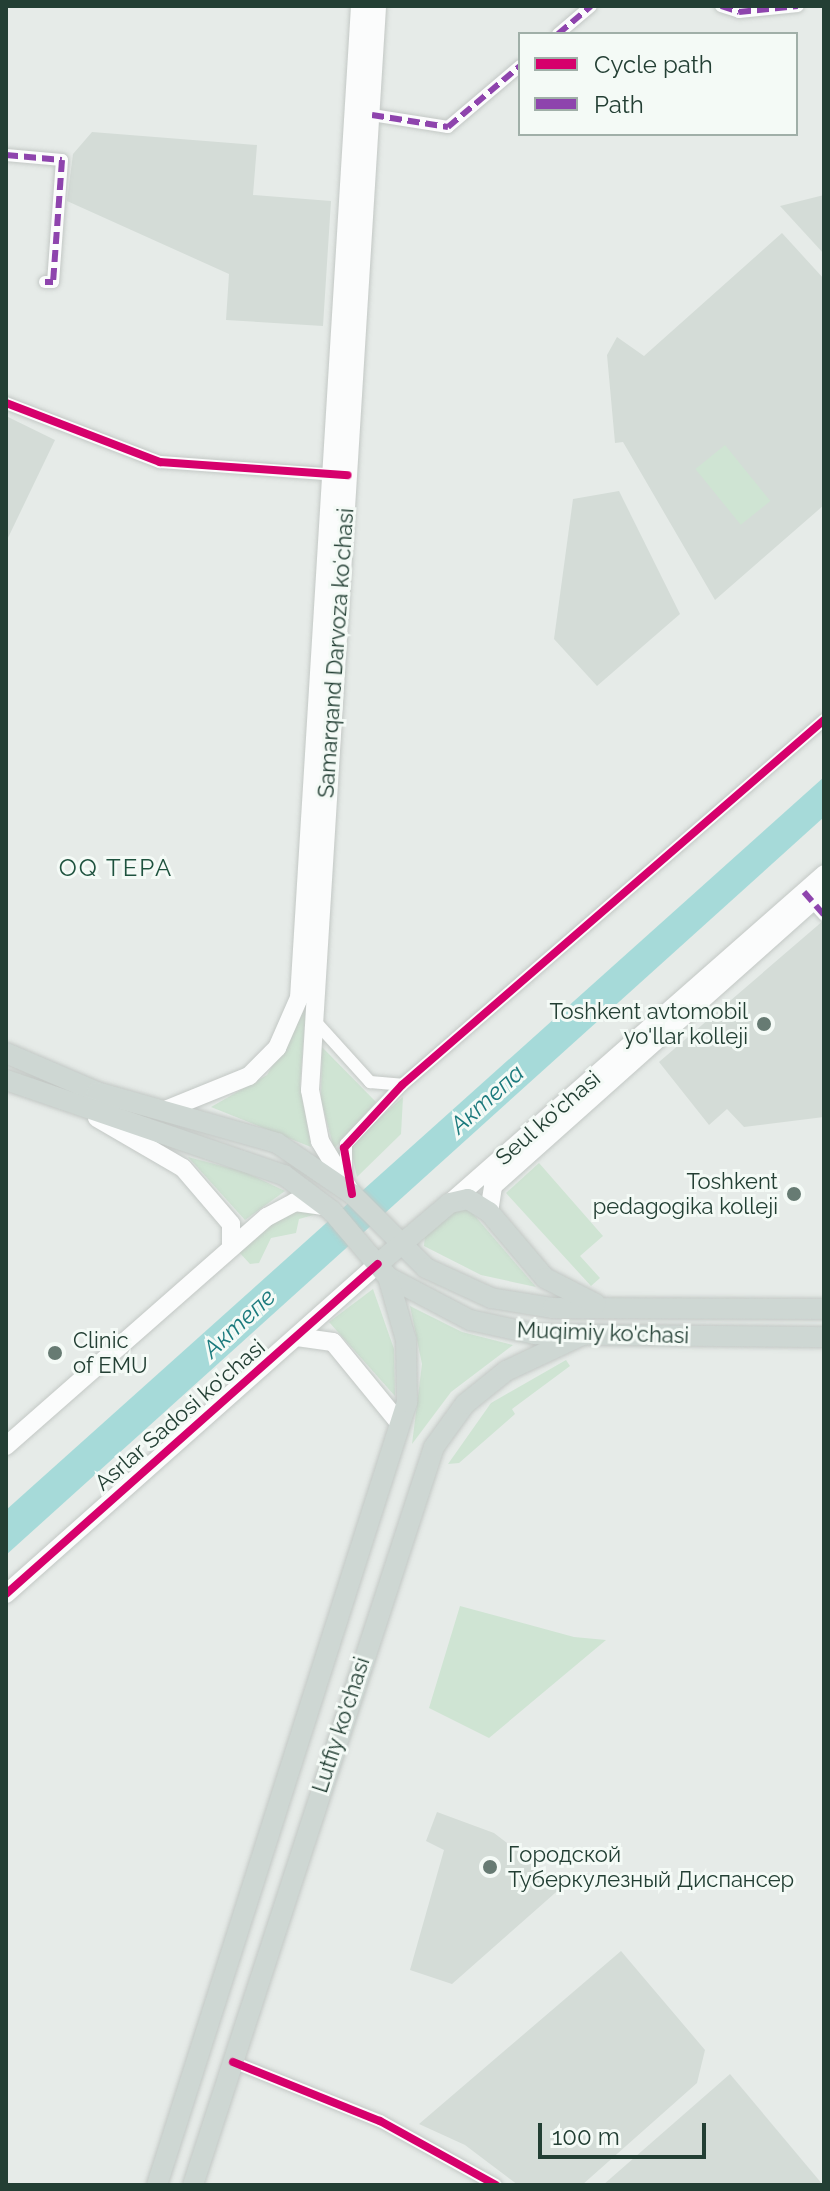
<!DOCTYPE html>
<html>
<head>
<meta charset="utf-8">
<style>
	body { margin:0 }
	#map { position:relative; width:830px; height:2191px; overflow:hidden; background:#e6ebe8; font-family:Raleway,sans-serif }
	div>[style] { position:absolute }
	[style*='--x'] { left:calc(var(--x)*1px); top:calc(var(--y)*1px); width:calc(var(--w)*1px); rotate:calc(var(--a)*1deg) }
	.built>* { inset:0; background:#d4dcd7 }
	.green>* { inset:0; background:#cfe4d3; transform-origin:0 0 }
	.water>* { inset:0; background:#a6dad9 }
	.roads { filter:drop-shadow(0 0 2px #c3c8c5) drop-shadow(0 0 2px #c3c8c5) }
	.street>* { height:12px; margin:-6px; padding:0 6px; transform-origin:6px; border-radius:6px; background:#fbfcfc }
	.secondary>* { height:18px; margin:-9px; padding:0 9px; transform-origin:9px; border-radius:9px; background:#fbfcfc }
	.primary>* { height:20px; margin:-10px; padding:0 10px; transform-origin:10px; border-radius:10px; background:#ced7d3 }
	.quiet>* { height:6px; margin-top:-3px; transform-origin:0; background:repeating-linear-gradient(90deg,#8e44ad 0 12px,transparent 0 18px) }
	.cycleway>* { height:8px; margin:-4px; padding:0 4px; transform-origin:4px; border-radius:4px; background:#d6006c }
	.dots>* { width:22px; height:22px; translate:-50% -50%; box-sizing:border-box; border:4px solid #f4faf6; border-radius:50% }
	span { translate:-50% -50%; white-space:nowrap; text-align:center; line-height:1.15; -webkit-text-stroke:6px #f4faf6; paint-order:stroke }
	.street-label { font-size:22px; color:#233f34 }
	.poi-label { font-size:22px; color:#233f34 }
	.right { translate:-100% -50%; text-align:right }
	.left { translate:0 -50%; text-align:left }
	.neighbourhood-label { font-size:24px; color:#1e523e; letter-spacing:2px }
	.water-label { font-size:24px; color:#1b7a7d; font-style:italic }
	.frame { position:absolute; inset:0; border:8px solid #233f34; pointer-events:none }
	.legend { position:absolute; left:518px; top:32px; width:280px; height:104px; box-sizing:border-box; background:#f4faf6; border:2px solid #a0afa8; margin:0; padding:10px 14px; list-style:none; font-size:24px; color:#233f34 }
	.legend li { display:flex; align-items:center; gap:16px; height:40px }
	.legend b { width:40px; border:2px solid #a0afa8 }
	.scale { position:absolute; left:538px; top:2123px; width:168px; height:36px; box-sizing:border-box; border:4px solid #233f34; border-top:0; padding-left:10px; font-size:24px; line-height:28px; white-space:nowrap; color:#233f34; -webkit-text-stroke:6px #f4faf6; paint-order:stroke }
</style>
</head>
<body>
<div id="map">
	<div class="built">
		<i style="clip-path:polygon(92px 132px,257px 145px,253px 195px,331px 201px,323px 326px,226px 320px,229px 274px,67px 201px,73px 154px)"></i>
		<i style="clip-path:polygon(824px 195px,824px 254px,780px 206px)"></i>
		<i style="clip-path:polygon(782px 233px,824px 279px,824px 505px,715px 600px,623px 442px,615px 443px,607px 355px,617px 337px,644px 356px)"></i>
		<i style="clip-path:polygon(6px 416px,55px 440px,6px 542px)"></i>
		<i style="clip-path:polygon(619px 491px,680px 614px,597px 686px,554px 639px,573px 499px)"></i>
		<i style="clip-path:polygon(824px 920px,824px 1117px,744px 1127px,727px 1109px,709px 1125px,659px 1062px)"></i>
		<i style="clip-path:polygon(437px 1812px,494px 1833px,563px 1886px,452px 1984px,410px 1970px,444px 1850px,426px 1841px)"></i>
		<i style="clip-path:polygon(621px 1951px,705px 2050px,697px 2083px,582px 2185px,518px 2185px,465px 2145px,419px 2124px)"></i>
		<i style="clip-path:polygon(730px 2074px,823px 2185px,603px 2185px)"></i>
	</div>
	<div class="green">
		<i style="left:725px;top:445px;width:72px;height:38px;rotate:51deg"></i>
		<i style="clip-path:polygon(306px 1007px,300px 1085px,311px 1147px,211px 1107px,267px 1075px)"></i>
		<i style="clip-path:polygon(322px 1047px,376px 1102px,334px 1149px,321px 1099px)"></i>
		<i style="clip-path:polygon(403px 1097px,401px 1134px,357px 1177px,350px 1145px)"></i>
		<i style="clip-path:polygon(188px 1157px,245px 1172px,285px 1191px,245px 1220px)"></i>
		<i style="clip-path:polygon(539px 1163px,603px 1236px,580px 1256px,600px 1278px,591px 1286px,506px 1193px)"></i>
		<i style="clip-path:polygon(456px 1208px,469px 1209px,536px 1287px,481px 1275px,424px 1246px,425px 1235px)"></i>
		<i style="clip-path:polygon(286px 1210px,317px 1214px,299px 1219px,296px 1233px,271px 1238px,259px 1263px,250px 1264px,238px 1251px)"></i>
		<i style="clip-path:polygon(373px 1289px,394px 1349px,395px 1396px,329px 1322px)"></i>
		<i style="clip-path:polygon(410px 1306px,462px 1332px,513px 1345px,451px 1392px,412px 1444px,422px 1364px)"></i>
		<i style="clip-path:polygon(566px 1360px,570px 1366px,512px 1409px,515px 1414px,459px 1463px,448px 1464px,491px 1403px)"></i>
		<i style="clip-path:polygon(460px 1606px,574px 1637px,606px 1640px,489px 1738px,429px 1708px)"></i>
	</div>
	<div class="water">
		<i style="clip-path:polygon(824px 777px,824px 817px,6px 1555px,6px 1510px)"></i>
	</div>
	<div class="roads">
		<div class="street">
			<i style="--x:721;--y:6;--w:19;--a:18"></i>
			<i style="--x:739;--y:12;--w:59;--a:-5.8"></i>
			<i style="--x:558;--y:34;--w:43;--a:-40.3"></i>
			<i style="--x:372;--y:115;--w:77;--a:9"></i>
			<i style="--x:448;--y:127;--w:94;--a:-40.3"></i>
			<i style="--x:6;--y:155;--w:56;--a:5.1"></i>
			<i style="--x:62;--y:160;--w:122;--a:94.2"></i>
			<i style="--x:53;--y:282;--w:8;--a:180"></i>
			<i style="--x:6;--y:403;--w:165;--a:21"></i>
			<i style="--x:160;--y:462;--w:176;--a:4.2"></i>
			<i style="--x:808;--y:897;--w:24;--a:48"></i>
			<i style="--x:314;--y:1020;--w:84;--a:47.9"></i>
			<i style="--x:370;--y:1082;--w:32;--a:5"></i>
			<i style="--x:346;--y:1175;--w:31;--a:-90"></i>
			<i style="--x:346;--y:1144;--w:81;--a:-46.5"></i>
			<i style="--x:402;--y:1085;--w:558;--a:-40.86"></i>
			<i style="--x:233;--y:2062;--w:158;--a:21.9"></i>
			<i style="--x:380;--y:2121;--w:132;--a:28.9"></i>
		</div>
		<div class="secondary">
			<i style="--x:165;--y:1110;--w:91;--a:-22"></i>
			<i style="--x:249;--y:1076;--w:40;--a:-45"></i>
			<i style="--x:277;--y:1048;--w:55;--a:-66.3"></i>
			<i style="--x:299;--y:998;--w:994;--a:-86.48"></i>
			<i style="--x:97;--y:1118;--w:99;--a:30.2"></i>
			<i style="--x:183;--y:1168;--w:74;--a:49.4"></i>
			<i style="--x:231;--y:1224;--w:23;--a:90"></i>
			<i style="--x:350;--y:1191;--w:58;--a:-121"></i>
			<i style="--x:320;--y:1141;--w:52;--a:-101.1"></i>
			<i style="--x:310;--y:1090;--w:1086;--a:-86.46"></i>
			<i style="--x:450;--y:1203;--w:498;--a:-41.3"></i>
			<i style="--x:489;--y:1212;--w:26;--a:-81"></i>
			<i style="--x:493;--y:1186;--w:443;--a:-41.7"></i>
			<i style="--x:297;--y:1337;--w:36;--a:8"></i>
			<i style="--x:333;--y:1342;--w:106;--a:50.7"></i>
			<i style="--x:6;--y:1446;--w:347;--a:-41.3"></i>
			<i style="--x:267;--y:1217;--w:32;--a:-28"></i>
			<i style="--x:295;--y:1202;--w:29;--a:8"></i>
			<i style="--x:6;--y:1594;--w:497;--a:-41.6"></i>
		</div>
		<div class="primary">
			<i style="--x:6;--y:1053;--w:99;--a:23.2"></i>
			<i style="--x:97;--y:1092;--w:187;--a:15.8"></i>
			<i style="--x:277;--y:1143;--w:91;--a:34.2"></i>
			<i style="--x:352;--y:1194;--w:105;--a:45"></i>
			<i style="--x:426;--y:1268;--w:72;--a:24.8"></i>
			<i style="--x:491;--y:1298;--w:63;--a:9.2"></i>
			<i style="--x:553;--y:1308;--w:271;--a:0.2"></i>
			<i style="--x:6;--y:1080;--w:294;--a:18.9"></i>
			<i style="--x:284;--y:1175;--w:60;--a:36.9"></i>
			<i style="--x:332;--y:1211;--w:87;--a:49.7"></i>
			<i style="--x:388;--y:1277;--w:93;--a:27.7"></i>
			<i style="--x:470;--y:1320;--w:66;--a:12.3"></i>
			<i style="--x:534;--y:1334;--w:290;--a:0.6"></i>
			<i style="--x:378;--y:1264;--w:94;--a:-40.3"></i>
			<i style="--x:450;--y:1203;--w:18;--a:-13"></i>
			<i style="--x:468;--y:1199;--w:25;--a:32"></i>
			<i style="--x:489;--y:1212;--w:87;--a:49.7"></i>
			<i style="--x:545;--y:1278;--w:57;--a:27"></i>
			<i style="--x:157;--y:2185;--w:822;--a:-72.29"></i>
			<i style="--x:407;--y:1402;--w:62;--a:-90.9"></i>
			<i style="--x:406;--y:1340;--w:66;--a:-105.9"></i>
			<i style="--x:193;--y:2185;--w:776;--a:-71.92"></i>
			<i style="--x:434;--y:1447;--w:53;--a:-54.2"></i>
			<i style="--x:465;--y:1404;--w:53;--a:-38.8"></i>
			<i style="--x:506;--y:1371;--w:84;--a:-25.3"></i>
		</div>
	</div>
	<div class="quiet">
		<i style="--x:721;--y:6;--w:19;--a:18"></i>
		<i style="--x:739;--y:12;--w:59;--a:-5.8"></i>
		<i style="--x:558;--y:34;--w:43;--a:-40.3"></i>
		<i style="--x:372;--y:115;--w:77;--a:9"></i>
		<i style="--x:448;--y:127;--w:94;--a:-40.3"></i>
		<i style="--x:6;--y:155;--w:56;--a:5.1"></i>
		<i style="--x:62;--y:160;--w:122;--a:94.2"></i>
		<i style="--x:53;--y:282;--w:8;--a:180"></i>
		<i style="--x:804;--y:892;--w:30;--a:49"></i>
	</div>
	<div class="cycleway">
		<i style="--x:6;--y:403;--w:165;--a:21"></i>
		<i style="--x:160;--y:462;--w:188;--a:4"></i>
		<i style="--x:352;--y:1194;--w:47;--a:-99.9"></i>
		<i style="--x:344;--y:1148;--w:86;--a:-47.4"></i>
		<i style="--x:402;--y:1085;--w:558;--a:-40.86"></i>
		<i style="--x:6;--y:1594;--w:497;--a:-41.6"></i>
		<i style="--x:233;--y:2062;--w:158;--a:21.9"></i>
		<i style="--x:380;--y:2121;--w:132;--a:28.9"></i>
	</div>
	<div class="dots">
		<i style="left:764px;top:1024px;background:#677b73"></i>
		<i style="left:794px;top:1194px;background:#677b73"></i>
		<i style="left:55px;top:1353px;background:#677b73"></i>
		<i style="left:490px;top:1867px;background:#677b73"></i>
	</div>
	<div class="street-label">
		<span style="left:336px;top:653px;rotate:-86deg">Samarqand Darvoza koʻchasi</span>
		<span style="left:548px;top:1118px;rotate:-41deg">Seul ko'chasi</span>
		<span style="left:603px;top:1333px;rotate:2deg">Muqimiy ko'chasi</span>
		<span style="left:180px;top:1415px;rotate:-41deg">Asrlar Sadosi ko‘chasi</span>
		<span style="left:341px;top:1725px;rotate:-72deg">Lutfiy ko'chasi</span>
	</div>
	<div class="poi-label">
		<span class="right" style="left:748px;top:1024px">Toshkent avtomobil<br>yo'llar kolleji</span>
		<span class="right" style="left:778px;top:1194px">Toshkent<br>pedagogika kolleji</span>
		<span class="left" style="left:73px;top:1353px">Clinic<br>of EMU</span>
		<span class="left" style="left:508px;top:1867px">Городской<br>Туберкулезный Диспансер</span>
	</div>
	<div class="neighbourhood-label">
		<span style="left:116px;top:868px">OQ TEPA</span>
	</div>
	<div class="water-label">
		<span style="left:487px;top:1099px;rotate:-42deg">Актепа</span>
		<span style="left:239px;top:1323px;rotate:-43deg">Актепе</span>
	</div>
	<div class="frame"></div>
	<ul class="legend">
	<li><b style="height:10px;background:#d6006c"></b>Cycle path</li>
	<li><b style="height:10px;background:#8e44ad"></b>Path</li>
	</ul>
	<div class="scale">100 m</div>
</div>
</body>
</html>
